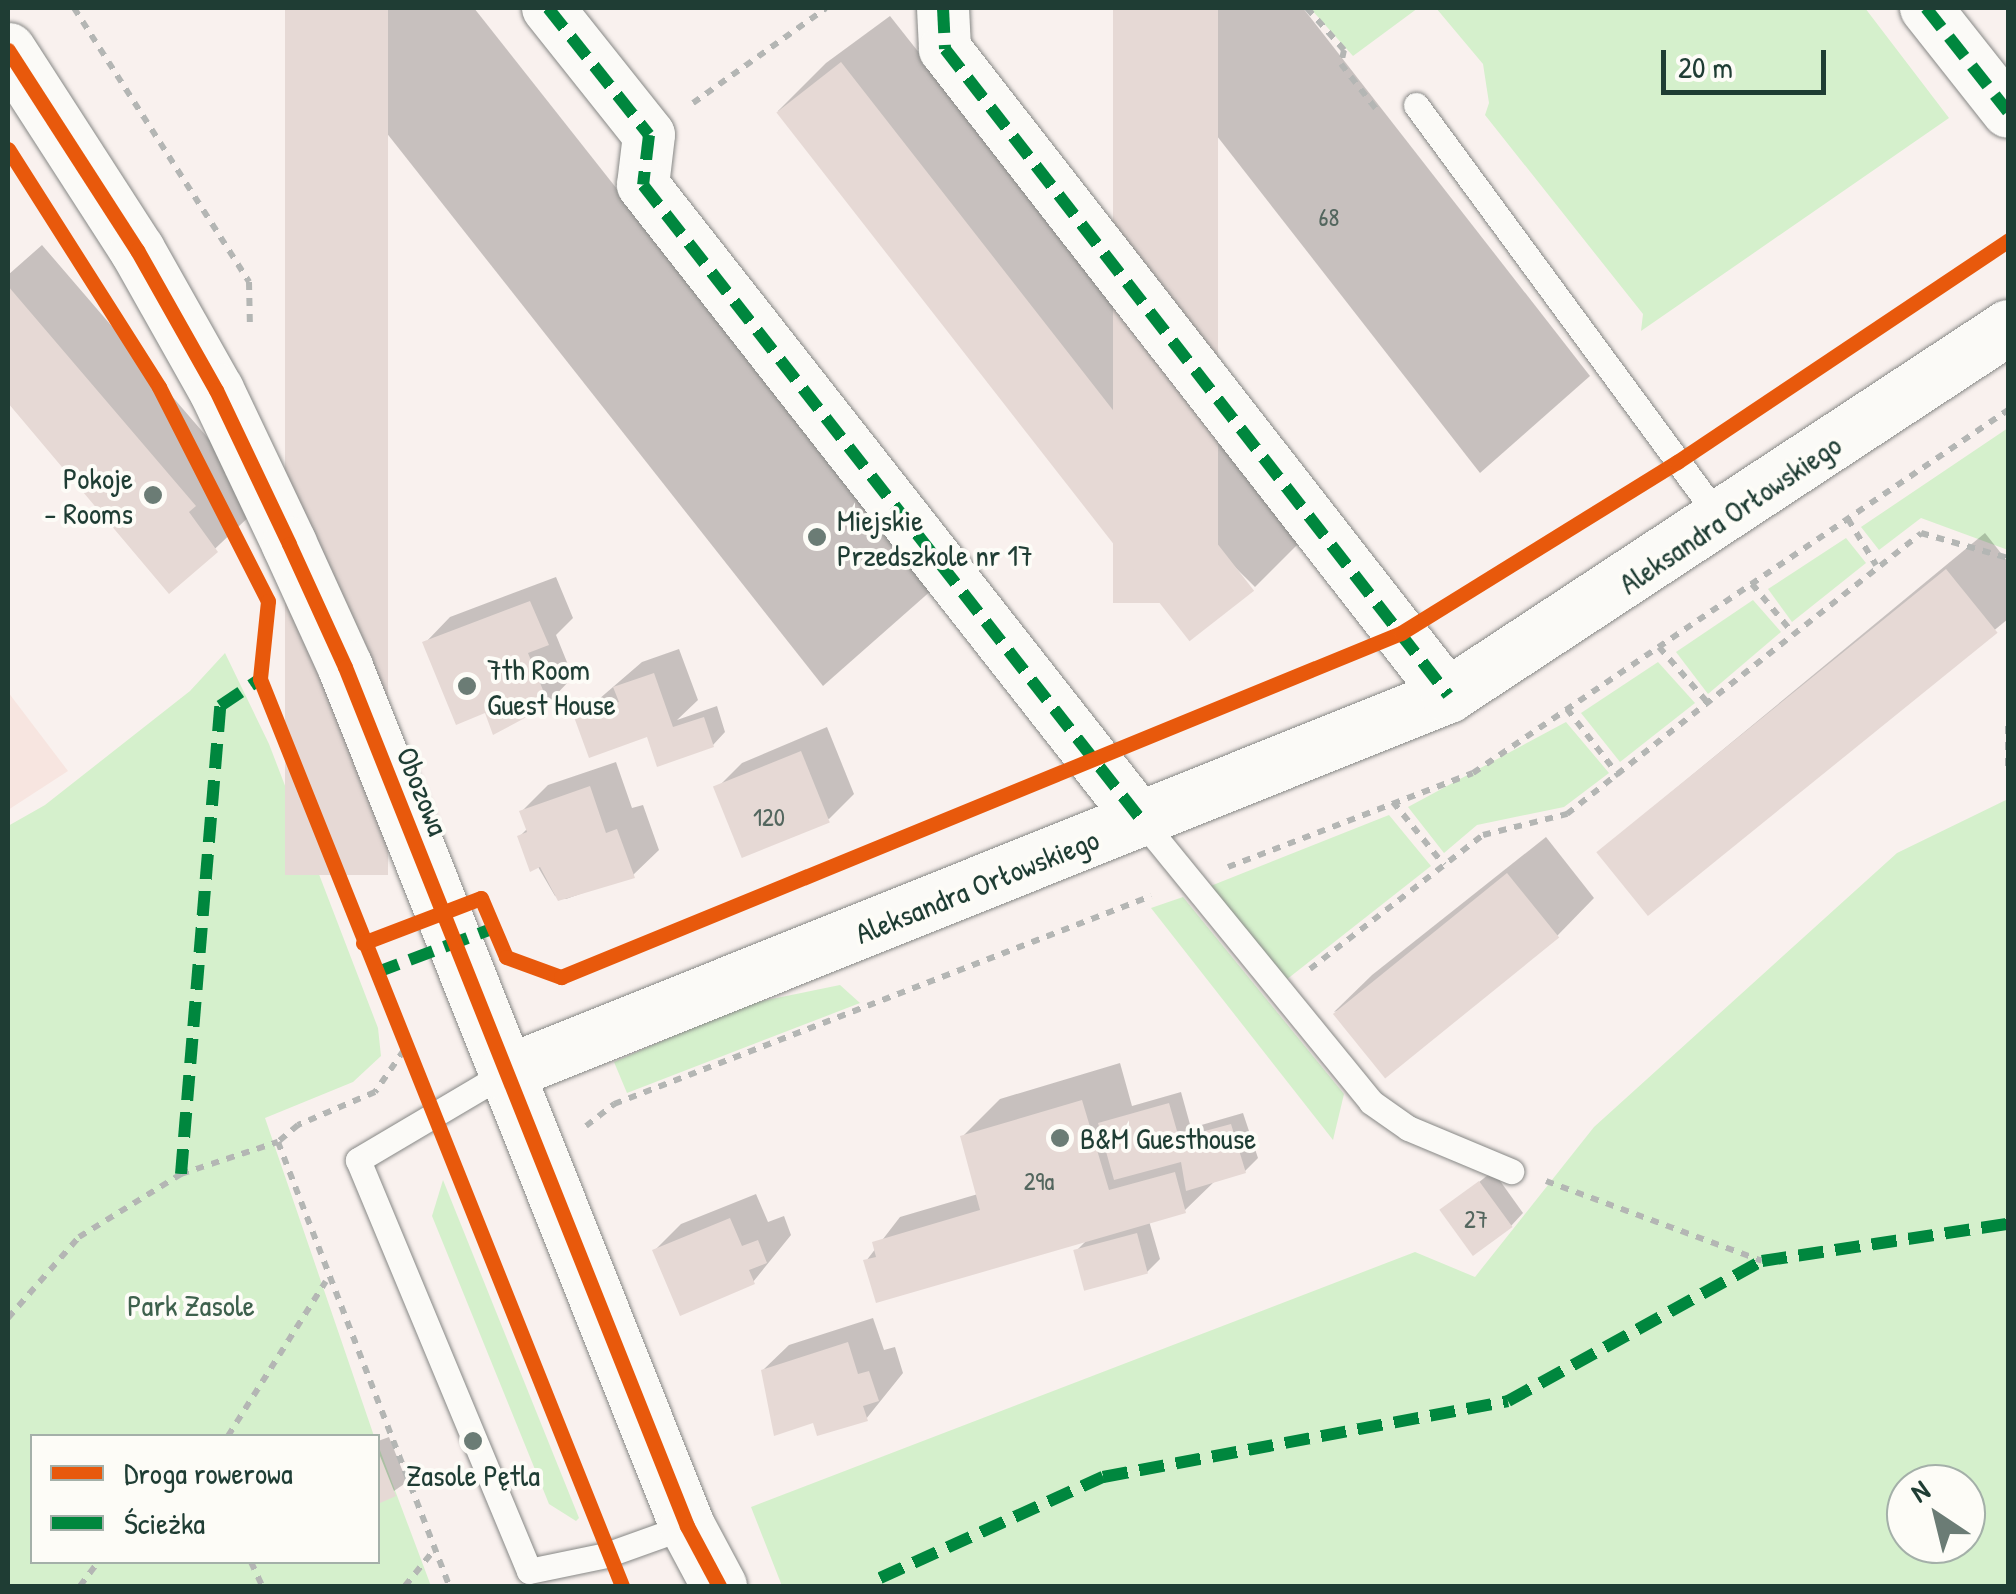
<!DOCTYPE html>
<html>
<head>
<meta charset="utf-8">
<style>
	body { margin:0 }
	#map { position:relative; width:2016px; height:1594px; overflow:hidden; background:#f9f1ee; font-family:"Patrick Hand",sans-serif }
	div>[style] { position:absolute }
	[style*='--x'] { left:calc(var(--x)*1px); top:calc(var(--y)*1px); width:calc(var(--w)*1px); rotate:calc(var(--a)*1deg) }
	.built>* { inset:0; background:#f7e5e0 }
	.green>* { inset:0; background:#d5f0cc }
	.shadow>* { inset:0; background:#0003 }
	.building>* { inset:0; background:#e6d9d5; transform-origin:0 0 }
	.path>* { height:6px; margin-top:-3px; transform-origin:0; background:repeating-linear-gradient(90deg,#b4b6b4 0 8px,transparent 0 16px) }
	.roads { filter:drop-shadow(0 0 2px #878886) drop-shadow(0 0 2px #878886) }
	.service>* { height:25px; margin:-12.5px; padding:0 12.5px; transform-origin:12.5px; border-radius:12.5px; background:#fbfaf7 }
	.minor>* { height:52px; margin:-26px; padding:0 26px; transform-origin:26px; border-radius:26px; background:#fbfaf7 }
	.tertiary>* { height:55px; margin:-27.5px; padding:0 27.5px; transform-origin:27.5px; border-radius:27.5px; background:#fbfaf7 }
	.quiet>* { height:12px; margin-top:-6px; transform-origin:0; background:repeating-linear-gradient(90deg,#00873e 0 25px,transparent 0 37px) }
	.cycleway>* { height:15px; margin:-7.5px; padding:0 7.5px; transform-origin:7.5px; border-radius:7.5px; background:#e8590c }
	.dots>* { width:28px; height:28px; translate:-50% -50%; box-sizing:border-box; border:5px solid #fdfcf7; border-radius:50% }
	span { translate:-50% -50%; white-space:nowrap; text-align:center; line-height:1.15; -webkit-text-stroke:8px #fdfcf7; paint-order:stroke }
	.number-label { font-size:25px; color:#53665e }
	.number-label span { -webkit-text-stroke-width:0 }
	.poi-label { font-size:30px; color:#1f3d34 }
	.right { translate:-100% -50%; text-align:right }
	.left { translate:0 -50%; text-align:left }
	.street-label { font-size:30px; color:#1f3d34 }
	.park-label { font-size:30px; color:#3e614d }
	.frame { position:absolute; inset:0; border:10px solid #1f3d34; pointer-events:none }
	.legend { position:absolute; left:30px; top:1434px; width:350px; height:130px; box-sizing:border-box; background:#fdfcf7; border:2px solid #a4b0a9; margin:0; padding:12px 18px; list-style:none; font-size:30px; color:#1f3d34 }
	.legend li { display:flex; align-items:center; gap:20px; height:50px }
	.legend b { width:50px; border:2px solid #a4b0a9 }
	.north { position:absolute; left:1886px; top:1464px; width:100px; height:100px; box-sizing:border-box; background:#fdfcf7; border:2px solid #a4b0a9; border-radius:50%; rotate:325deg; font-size:28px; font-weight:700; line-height:40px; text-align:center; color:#1f3d34 }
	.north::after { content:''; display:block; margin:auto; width:35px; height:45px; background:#6b7c75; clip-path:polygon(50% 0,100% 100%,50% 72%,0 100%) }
	.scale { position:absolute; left:1661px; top:50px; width:165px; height:45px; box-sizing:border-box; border:5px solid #1f3d34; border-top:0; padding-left:12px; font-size:30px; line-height:35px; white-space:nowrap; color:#1f3d34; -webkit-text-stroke:8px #fdfcf7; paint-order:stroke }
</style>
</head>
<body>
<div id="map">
	<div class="built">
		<i style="clip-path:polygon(8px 692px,68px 771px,8px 810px)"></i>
	</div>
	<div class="green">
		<i style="clip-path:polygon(1310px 8px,1418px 8px,1353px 56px)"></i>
		<i style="clip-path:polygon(1436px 8px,1865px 8px,1949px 118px,1641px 331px,1643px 314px,1485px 115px,1489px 103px,1483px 64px)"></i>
		<i style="clip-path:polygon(2008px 428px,2008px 550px,1921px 518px,1879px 550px,1861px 527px)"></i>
		<i style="clip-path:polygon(1846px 538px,1866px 563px,1792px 622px,1768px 589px)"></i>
		<i style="clip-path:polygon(1753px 600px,1781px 632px,1708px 694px,1676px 652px)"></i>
		<i style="clip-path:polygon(225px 653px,269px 744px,378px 1028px,381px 1056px,353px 1082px,265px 1118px,374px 1436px,32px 1436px,32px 1562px,378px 1562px,378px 1445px,431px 1586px,8px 1586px,8px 826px,45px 805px,190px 691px)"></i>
		<i style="clip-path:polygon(1658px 662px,1695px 703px,1620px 762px,1581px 713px)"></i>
		<i style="clip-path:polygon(1566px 722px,1609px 773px,1564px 807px,1477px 825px,1444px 853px,1408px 807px)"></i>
		<i style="clip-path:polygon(evenodd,2008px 799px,2008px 1586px,782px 1586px,751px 1507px,1415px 1252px,1475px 1277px,1594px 1127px,1897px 853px,2008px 799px,1906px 1484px,1966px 1484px,1966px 1544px,1906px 1544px,1906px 1484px)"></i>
		<i style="clip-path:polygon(1389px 815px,1431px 866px,1286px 980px,1208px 887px)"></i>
		<i style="clip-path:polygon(1183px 897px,1344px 1094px,1333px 1140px,1151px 908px)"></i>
		<i style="clip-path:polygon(840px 985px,860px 1003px,627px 1093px,614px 1062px,747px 1004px)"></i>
		<i style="clip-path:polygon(443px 1180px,579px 1518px,576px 1521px,549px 1504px,432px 1216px)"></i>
	</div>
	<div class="shadow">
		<i style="clip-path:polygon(288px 8px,474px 8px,933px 589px,823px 686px)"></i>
		<i style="clip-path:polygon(1117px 8px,1303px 8px,1590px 376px,1480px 473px)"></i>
		<i style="clip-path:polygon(890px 16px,1303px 539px,1255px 587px,778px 111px,826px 63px)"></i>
		<i style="clip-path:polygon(42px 245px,232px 466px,225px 474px,254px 512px,170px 591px,8px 399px,8px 275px)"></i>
		<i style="clip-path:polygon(1985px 533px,2008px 562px,2008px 619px,1649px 913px,1599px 852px)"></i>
		<i style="clip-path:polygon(556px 577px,573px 618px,556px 635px,573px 677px,548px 703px,487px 710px,425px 643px,450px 617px)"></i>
		<i style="clip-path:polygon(679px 649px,698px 700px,677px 720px,717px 706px,725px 732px,713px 745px,577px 718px,642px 662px)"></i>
		<i style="clip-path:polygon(827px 727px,854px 794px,829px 819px,716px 789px,742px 763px)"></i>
		<i style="clip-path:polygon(616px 762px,632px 808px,643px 805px,659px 850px,633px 875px,566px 899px,555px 896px,520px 836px,528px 828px,522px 811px,548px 785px)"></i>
		<i style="clip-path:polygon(1546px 837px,1594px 898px,1557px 936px,1334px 1012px,1372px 975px)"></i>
		<i style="clip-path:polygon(1120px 1063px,1132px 1106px,1181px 1092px,1191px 1128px,1243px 1113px,1258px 1158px,1245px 1171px,1216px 1180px,1184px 1211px,1149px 1221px,1160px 1259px,1147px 1272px,1076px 1251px,1088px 1239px,866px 1261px,900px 1217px,978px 1194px,962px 1137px,1000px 1099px)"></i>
		<i style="clip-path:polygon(1493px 1171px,1523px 1213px,1511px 1226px,1444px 1210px)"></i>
		<i style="clip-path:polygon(756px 1194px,768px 1222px,784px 1216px,791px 1235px,753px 1282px,655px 1250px,681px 1224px)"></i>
		<i style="clip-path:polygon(873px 1318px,884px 1350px,895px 1347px,903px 1373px,866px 1419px,815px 1420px,763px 1370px,789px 1345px)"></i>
		<i style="clip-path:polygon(389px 1437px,407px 1482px,381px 1500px,378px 1441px)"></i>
	</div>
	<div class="building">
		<i style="left:285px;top:8px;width:103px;height:867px"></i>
		<i style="left:1113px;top:8px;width:105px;height:595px"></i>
		<i style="left:841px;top:62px;width:671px;height:82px;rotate:52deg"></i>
		<i style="clip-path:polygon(8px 286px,196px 506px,189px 512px,218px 552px,169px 594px,8px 403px)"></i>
		<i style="left:1946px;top:569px;width:82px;height:450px;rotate:51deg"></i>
		<i style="clip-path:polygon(530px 601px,549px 645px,528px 653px,549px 705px,493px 735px,485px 713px,456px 725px,422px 642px)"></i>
		<i style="clip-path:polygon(654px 673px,673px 727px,704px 717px,714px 747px,657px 767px,647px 737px,589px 758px,574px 717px,619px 702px,613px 687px)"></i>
		<i style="left:801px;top:751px;width:77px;height:95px;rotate:68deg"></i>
		<i style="clip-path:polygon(590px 786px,606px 833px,617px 829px,635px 878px,558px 901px,540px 867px,530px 872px,517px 836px,527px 832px,519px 811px)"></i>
		<i style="left:1507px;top:873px;width:83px;height:224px;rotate:51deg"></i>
		<i style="clip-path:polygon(1082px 1100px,1109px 1190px,1175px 1172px,1186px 1213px,876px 1303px,863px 1260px,876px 1257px,872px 1242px,980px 1210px,960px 1136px)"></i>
		<i style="clip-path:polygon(1169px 1103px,1179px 1138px,1231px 1124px,1246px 1173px,1186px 1191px,1181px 1162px,1114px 1180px,1098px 1123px)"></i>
		<i style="left:1479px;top:1181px;width:57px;height:49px;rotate:54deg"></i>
		<i style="clip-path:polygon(730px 1218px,742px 1246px,758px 1240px,767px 1263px,749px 1270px,755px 1284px,680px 1316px,652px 1250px)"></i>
		<i style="left:1137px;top:1233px;width:42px;height:66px;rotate:75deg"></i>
		<i style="clip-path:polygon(848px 1342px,858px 1374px,869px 1371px,879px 1401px,863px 1406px,868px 1421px,817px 1436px,813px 1423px,774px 1436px,761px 1370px)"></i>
		<i style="clip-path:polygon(378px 1451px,396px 1496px,380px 1503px,378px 1497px)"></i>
	</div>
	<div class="path">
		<i style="--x:74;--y:8;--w:325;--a:57.4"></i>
		<i style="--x:249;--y:282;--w:48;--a:88.8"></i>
		<i style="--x:1307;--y:8;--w:56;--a:48.6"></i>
		<i style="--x:1344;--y:50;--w:14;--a:102"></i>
		<i style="--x:1341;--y:64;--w:57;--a:52.1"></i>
		<i style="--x:693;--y:103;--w:163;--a:-35.5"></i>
		<i style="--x:1848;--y:519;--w:54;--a:58.7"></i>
		<i style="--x:1752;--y:584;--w:62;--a:50.2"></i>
		<i style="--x:1659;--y:647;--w:74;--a:48.8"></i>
		<i style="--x:1567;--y:709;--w:85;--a:52.2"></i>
		<i style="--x:2008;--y:726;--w:45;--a:90"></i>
		<i style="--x:1393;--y:802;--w:81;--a:51"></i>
		<i style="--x:1228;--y:867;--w:262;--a:-21"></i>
		<i style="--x:1473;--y:773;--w:647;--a:-34.16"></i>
		<i style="--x:1310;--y:969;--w:219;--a:-37.8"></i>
		<i style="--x:1483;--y:835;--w:87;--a:-14"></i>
		<i style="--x:1567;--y:814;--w:452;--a:-38.4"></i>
		<i style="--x:1921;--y:533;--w:91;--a:16"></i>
		<i style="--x:404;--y:1050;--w:51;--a:124.6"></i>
		<i style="--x:375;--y:1092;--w:84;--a:156.8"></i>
		<i style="--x:298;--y:1125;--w:26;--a:140"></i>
		<i style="--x:278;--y:1142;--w:476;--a:68.9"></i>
		<i style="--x:586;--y:1126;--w:36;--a:-38"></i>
		<i style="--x:614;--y:1104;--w:576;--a:-21.17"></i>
		<i style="--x:1546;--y:1181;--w:230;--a:20.3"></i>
		<i style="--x:8;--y:1318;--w:108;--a:-48.8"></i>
		<i style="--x:79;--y:1237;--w:120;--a:-31.7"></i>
		<i style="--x:181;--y:1174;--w:102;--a:-18.3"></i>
		<i style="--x:228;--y:1436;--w:183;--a:-57.7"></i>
		<i style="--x:251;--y:1562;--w:26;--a:65"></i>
		<i style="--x:80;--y:1586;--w:30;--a:-53"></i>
		<i style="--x:405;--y:1586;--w:46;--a:-51.1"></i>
	</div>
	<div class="roads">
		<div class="service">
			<i style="--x:1416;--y:105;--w:515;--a:53.69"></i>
			<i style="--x:1142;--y:821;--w:362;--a:50.8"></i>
			<i style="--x:1371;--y:1102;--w:45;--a:35.1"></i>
			<i style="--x:1408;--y:1128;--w:112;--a:22.7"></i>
			<i style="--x:505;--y:1073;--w:171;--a:149.4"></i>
			<i style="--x:358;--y:1160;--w:445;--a:67.4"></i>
			<i style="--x:529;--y:1571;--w:79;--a:-11.7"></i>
			<i style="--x:606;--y:1555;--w:86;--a:-19.7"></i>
		</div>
		<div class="minor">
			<i style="--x:548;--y:8;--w:162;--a:51.5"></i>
			<i style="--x:649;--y:135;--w:50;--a:96.8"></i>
			<i style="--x:643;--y:185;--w:808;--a:51.88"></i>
			<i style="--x:943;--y:8;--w:41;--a:87.2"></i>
			<i style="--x:945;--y:49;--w:819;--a:52.09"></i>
			<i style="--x:1926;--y:8;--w:132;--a:51.7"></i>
		</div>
		<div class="tertiary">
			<i style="--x:8;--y:50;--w:238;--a:57.2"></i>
			<i style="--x:137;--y:250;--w:161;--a:60.6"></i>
			<i style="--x:216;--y:390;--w:170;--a:64.6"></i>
			<i style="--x:289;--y:544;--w:135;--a:65.5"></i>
			<i style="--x:345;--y:667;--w:925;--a:68.29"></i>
			<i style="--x:687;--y:1526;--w:68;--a:61.9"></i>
			<i style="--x:505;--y:1073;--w:1016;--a:-21.84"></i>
			<i style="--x:1448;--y:695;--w:670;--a:-33.31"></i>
		</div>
	</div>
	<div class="quiet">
		<i style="--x:548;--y:8;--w:162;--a:51.5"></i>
		<i style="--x:649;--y:135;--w:50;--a:96.8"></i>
		<i style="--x:643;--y:185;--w:808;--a:51.88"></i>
		<i style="--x:943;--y:8;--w:41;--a:87.2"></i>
		<i style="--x:945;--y:49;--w:819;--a:52.09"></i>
		<i style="--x:1926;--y:8;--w:132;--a:51.7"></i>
		<i style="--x:375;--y:973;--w:127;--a:-20.7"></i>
		<i style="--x:181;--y:1174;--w:470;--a:-85.2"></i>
		<i style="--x:220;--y:706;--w:48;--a:-34"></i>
		<i style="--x:880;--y:1578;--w:245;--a:-24.4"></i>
		<i style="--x:1103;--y:1477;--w:412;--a:-10.6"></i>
		<i style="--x:1508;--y:1401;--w:290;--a:-28.9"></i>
		<i style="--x:1762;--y:1261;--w:249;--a:-8.6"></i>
	</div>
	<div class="cycleway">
		<i style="--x:8;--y:50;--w:238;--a:57.2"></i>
		<i style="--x:137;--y:250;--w:161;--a:60.6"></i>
		<i style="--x:216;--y:390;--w:170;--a:64.6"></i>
		<i style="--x:289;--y:544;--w:135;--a:65.5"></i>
		<i style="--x:345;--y:667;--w:925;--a:68.29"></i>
		<i style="--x:687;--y:1526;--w:68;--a:61.9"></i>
		<i style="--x:8;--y:149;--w:282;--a:57.6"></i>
		<i style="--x:159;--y:387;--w:240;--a:63"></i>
		<i style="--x:268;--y:601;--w:78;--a:95.9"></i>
		<i style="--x:260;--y:679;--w:977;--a:68.24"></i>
		<i style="--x:363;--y:943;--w:126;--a:-20.9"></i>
		<i style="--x:481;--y:898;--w:64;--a:67"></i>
		<i style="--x:506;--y:957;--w:59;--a:20"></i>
		<i style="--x:561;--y:977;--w:908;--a:-22.27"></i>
		<i style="--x:1401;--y:633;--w:325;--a:-31.8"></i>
		<i style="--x:1677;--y:462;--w:399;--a:-33.8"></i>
	</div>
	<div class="dots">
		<i style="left:153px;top:495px;background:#6b7c75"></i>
		<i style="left:817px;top:537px;background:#6b7c75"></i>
		<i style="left:467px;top:686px;background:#6b7c75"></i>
		<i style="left:1060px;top:1138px;background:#6b7c75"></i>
		<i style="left:473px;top:1441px;background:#6b7c75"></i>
	</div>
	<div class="number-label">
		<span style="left:1329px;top:217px">68</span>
		<span style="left:769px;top:817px">120</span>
		<span style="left:1039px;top:1181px">29a</span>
		<span style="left:1476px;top:1219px">27</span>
	</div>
	<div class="poi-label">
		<span class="right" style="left:133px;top:495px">Pokoje<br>- Rooms</span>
		<span class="left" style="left:837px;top:537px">Miejskie<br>Przedszkole nr 17</span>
		<span class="left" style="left:487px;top:686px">7th Room<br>Guest House</span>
		<span class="left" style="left:1080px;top:1138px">B&amp;M Guesthouse</span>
		<span style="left:473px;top:1475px">Zasole Pętla</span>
	</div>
	<div class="street-label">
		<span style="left:1730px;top:514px;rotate:-34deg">Aleksandra Orłowskiego</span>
		<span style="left:423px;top:791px;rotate:68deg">Obozowa</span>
		<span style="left:977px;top:886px;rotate:-22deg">Aleksandra Orłowskiego</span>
	</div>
	<div class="park-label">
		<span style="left:191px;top:1305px">Park Zasole</span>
	</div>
	<div class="frame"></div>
	<ul class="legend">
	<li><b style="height:12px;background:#e8590c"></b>Droga rowerowa</li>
	<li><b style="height:12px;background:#00873e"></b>Ścieżka</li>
	</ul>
	<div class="north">N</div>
	<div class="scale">20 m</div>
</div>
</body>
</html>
